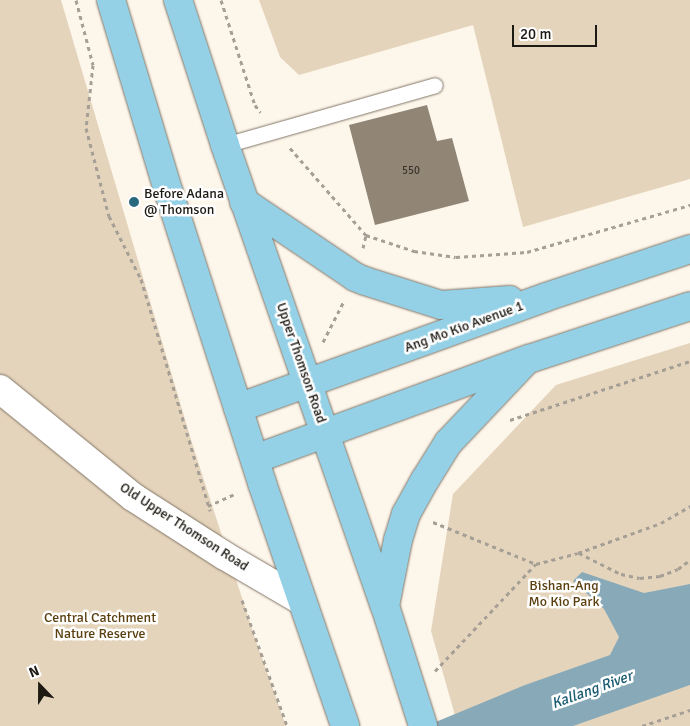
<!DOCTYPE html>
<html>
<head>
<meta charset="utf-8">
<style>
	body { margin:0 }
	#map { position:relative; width:690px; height:726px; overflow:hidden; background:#fdf6eb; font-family:Signika,sans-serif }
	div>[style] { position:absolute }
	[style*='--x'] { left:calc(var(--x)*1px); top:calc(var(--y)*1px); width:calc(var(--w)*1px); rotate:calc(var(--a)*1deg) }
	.green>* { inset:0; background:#e5d4bc }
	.water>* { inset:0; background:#88aab8 }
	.building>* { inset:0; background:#918676 }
	.path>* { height:3px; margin-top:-1.5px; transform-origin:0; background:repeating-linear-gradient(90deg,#a59f96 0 4px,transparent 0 8px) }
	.roads { filter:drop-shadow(0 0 1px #827667) drop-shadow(0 0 1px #827667) }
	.service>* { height:15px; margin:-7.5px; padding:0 7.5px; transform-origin:7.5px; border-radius:7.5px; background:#fff }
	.minor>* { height:28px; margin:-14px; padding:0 14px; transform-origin:14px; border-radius:14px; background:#fff }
	.primary>* { height:28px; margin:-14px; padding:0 14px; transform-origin:14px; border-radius:14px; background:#95d1e6 }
	.dots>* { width:14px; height:14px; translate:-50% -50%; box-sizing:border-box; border:2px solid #fff; border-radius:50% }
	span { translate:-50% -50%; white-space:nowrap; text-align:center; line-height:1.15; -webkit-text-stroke:5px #fff; paint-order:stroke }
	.number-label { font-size:11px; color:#3a342c }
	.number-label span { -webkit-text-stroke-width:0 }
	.poi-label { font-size:14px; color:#1d1913 }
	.left { translate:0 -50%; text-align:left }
	.street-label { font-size:14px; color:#1d1913 }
	.park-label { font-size:14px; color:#5b3f0f }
	.water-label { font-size:15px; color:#1b5c72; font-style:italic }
	.north { position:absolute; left:15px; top:661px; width:50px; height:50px; -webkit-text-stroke:4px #fff; paint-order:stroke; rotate:338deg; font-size:14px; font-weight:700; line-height:20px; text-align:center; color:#1d1913 }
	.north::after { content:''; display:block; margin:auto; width:18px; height:22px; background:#1d1913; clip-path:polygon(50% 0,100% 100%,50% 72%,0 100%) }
	.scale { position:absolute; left:512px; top:25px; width:85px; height:22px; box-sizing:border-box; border:2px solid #1d1913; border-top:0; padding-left:6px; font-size:15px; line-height:18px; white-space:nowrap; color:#1d1913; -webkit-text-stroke:4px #fff; paint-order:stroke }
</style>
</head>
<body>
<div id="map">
	<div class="green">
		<i style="clip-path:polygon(0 0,61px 0,192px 443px,254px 635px,286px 726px,0 726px)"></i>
		<i style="clip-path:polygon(259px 0,690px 0,690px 179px,523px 227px,473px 25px,299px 75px,280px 57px)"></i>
		<i style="clip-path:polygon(690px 343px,690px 726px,458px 726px,431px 631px,453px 494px,556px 385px)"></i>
	</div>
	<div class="water">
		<i style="clip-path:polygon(582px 572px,644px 593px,690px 584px,690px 685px,573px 726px,426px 726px,525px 685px,610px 655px,619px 637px,604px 609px,573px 581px)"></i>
	</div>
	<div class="building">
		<i style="clip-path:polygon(427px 105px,437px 141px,452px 138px,469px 201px,375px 225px,349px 125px)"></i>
	</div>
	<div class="path">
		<i style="--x:76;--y:0;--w:67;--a:75.3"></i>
		<i style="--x:93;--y:65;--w:63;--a:96.3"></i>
		<i style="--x:86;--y:128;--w:91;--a:75.4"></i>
		<i style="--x:109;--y:216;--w:71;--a:63.1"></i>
		<i style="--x:141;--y:279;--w:242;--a:73.4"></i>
		<i style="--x:221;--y:0;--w:110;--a:72.1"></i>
		<i style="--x:255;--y:105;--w:9;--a:54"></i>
		<i style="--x:290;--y:148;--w:116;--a:48.9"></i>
		<i style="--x:366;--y:235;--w:51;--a:18.4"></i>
		<i style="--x:414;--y:251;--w:42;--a:8.1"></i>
		<i style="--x:456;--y:257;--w:71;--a:-4"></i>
		<i style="--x:527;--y:252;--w:170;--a:-16.1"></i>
		<i style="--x:363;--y:248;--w:13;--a:-77"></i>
		<i style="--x:323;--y:342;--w:46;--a:-62.9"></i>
		<i style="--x:510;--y:420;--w:189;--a:-18.1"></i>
		<i style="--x:208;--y:506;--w:32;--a:-24"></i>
		<i style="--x:433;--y:522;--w:111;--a:22.2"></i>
		<i style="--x:536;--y:564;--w:43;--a:-14.7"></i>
		<i style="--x:578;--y:553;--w:88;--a:-19.9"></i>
		<i style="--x:661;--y:523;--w:34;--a:-30"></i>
		<i style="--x:579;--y:553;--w:47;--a:26.6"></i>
		<i style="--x:621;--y:574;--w:19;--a:12"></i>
		<i style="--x:640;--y:578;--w:20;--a:-6"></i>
		<i style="--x:660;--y:576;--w:19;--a:-21"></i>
		<i style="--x:678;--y:569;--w:15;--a:-37"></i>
		<i style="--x:242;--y:600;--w:134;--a:70.3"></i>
		<i style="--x:435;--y:671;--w:147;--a:-46.7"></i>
		<i style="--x:642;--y:726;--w:51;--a:-18.4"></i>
	</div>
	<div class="roads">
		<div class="service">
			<i style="--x:225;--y:145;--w:218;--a:-15.9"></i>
		</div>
		<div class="minor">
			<i style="--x:0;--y:389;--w:171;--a:39.1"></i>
			<i style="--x:133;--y:497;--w:109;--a:32.7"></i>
			<i style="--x:225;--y:556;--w:89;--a:30.3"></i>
		</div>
		<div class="primary">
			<i style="--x:111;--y:0;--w:202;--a:73.3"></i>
			<i style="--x:169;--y:193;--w:305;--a:72.2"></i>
			<i style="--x:262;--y:483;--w:257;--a:71.1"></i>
			<i style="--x:178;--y:0;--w:152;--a:72"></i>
			<i style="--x:225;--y:145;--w:488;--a:70.9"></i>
			<i style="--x:385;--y:606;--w:126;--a:72.4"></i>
			<i style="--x:244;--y:202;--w:134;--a:34"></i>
			<i style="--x:355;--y:277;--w:11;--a:22"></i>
			<i style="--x:365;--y:281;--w:80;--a:17.5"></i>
			<i style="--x:441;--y:305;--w:69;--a:-4.1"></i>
			<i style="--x:238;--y:408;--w:327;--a:-19.8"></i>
			<i style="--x:546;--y:297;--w:152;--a:-18.4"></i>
			<i style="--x:255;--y:459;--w:292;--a:-20.1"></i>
			<i style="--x:529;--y:359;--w:169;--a:-18.2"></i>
			<i style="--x:385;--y:606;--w:67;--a:-78.9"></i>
			<i style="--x:398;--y:540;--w:27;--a:-73"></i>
			<i style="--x:406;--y:514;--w:39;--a:-61"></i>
			<i style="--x:425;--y:480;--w:44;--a:-58.1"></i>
			<i style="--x:448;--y:443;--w:110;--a:-46.5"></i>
		</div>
	</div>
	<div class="dots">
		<i style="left:134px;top:202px;background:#2a687e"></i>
	</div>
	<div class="number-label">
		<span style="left:411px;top:171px">550</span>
	</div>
	<div class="poi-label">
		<span class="left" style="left:144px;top:202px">Before Adana<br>@ Thomson</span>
	</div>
	<div class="street-label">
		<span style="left:464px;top:327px;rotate:-20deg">Ang Mo Kio Avenue 1</span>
		<span style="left:301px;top:363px;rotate:71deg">Upper Thomson Road</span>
		<span style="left:184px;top:527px;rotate:33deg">Old Upper Thomson Road</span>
	</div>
	<div class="park-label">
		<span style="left:564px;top:594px">Bishan-Ang<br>Mo Kio Park</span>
		<span style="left:100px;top:626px">Central Catchment<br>Nature Reserve</span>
	</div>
	<div class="water-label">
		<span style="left:592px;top:690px;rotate:-20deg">Kallang River</span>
	</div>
	<div class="north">N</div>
	<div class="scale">20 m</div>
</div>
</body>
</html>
